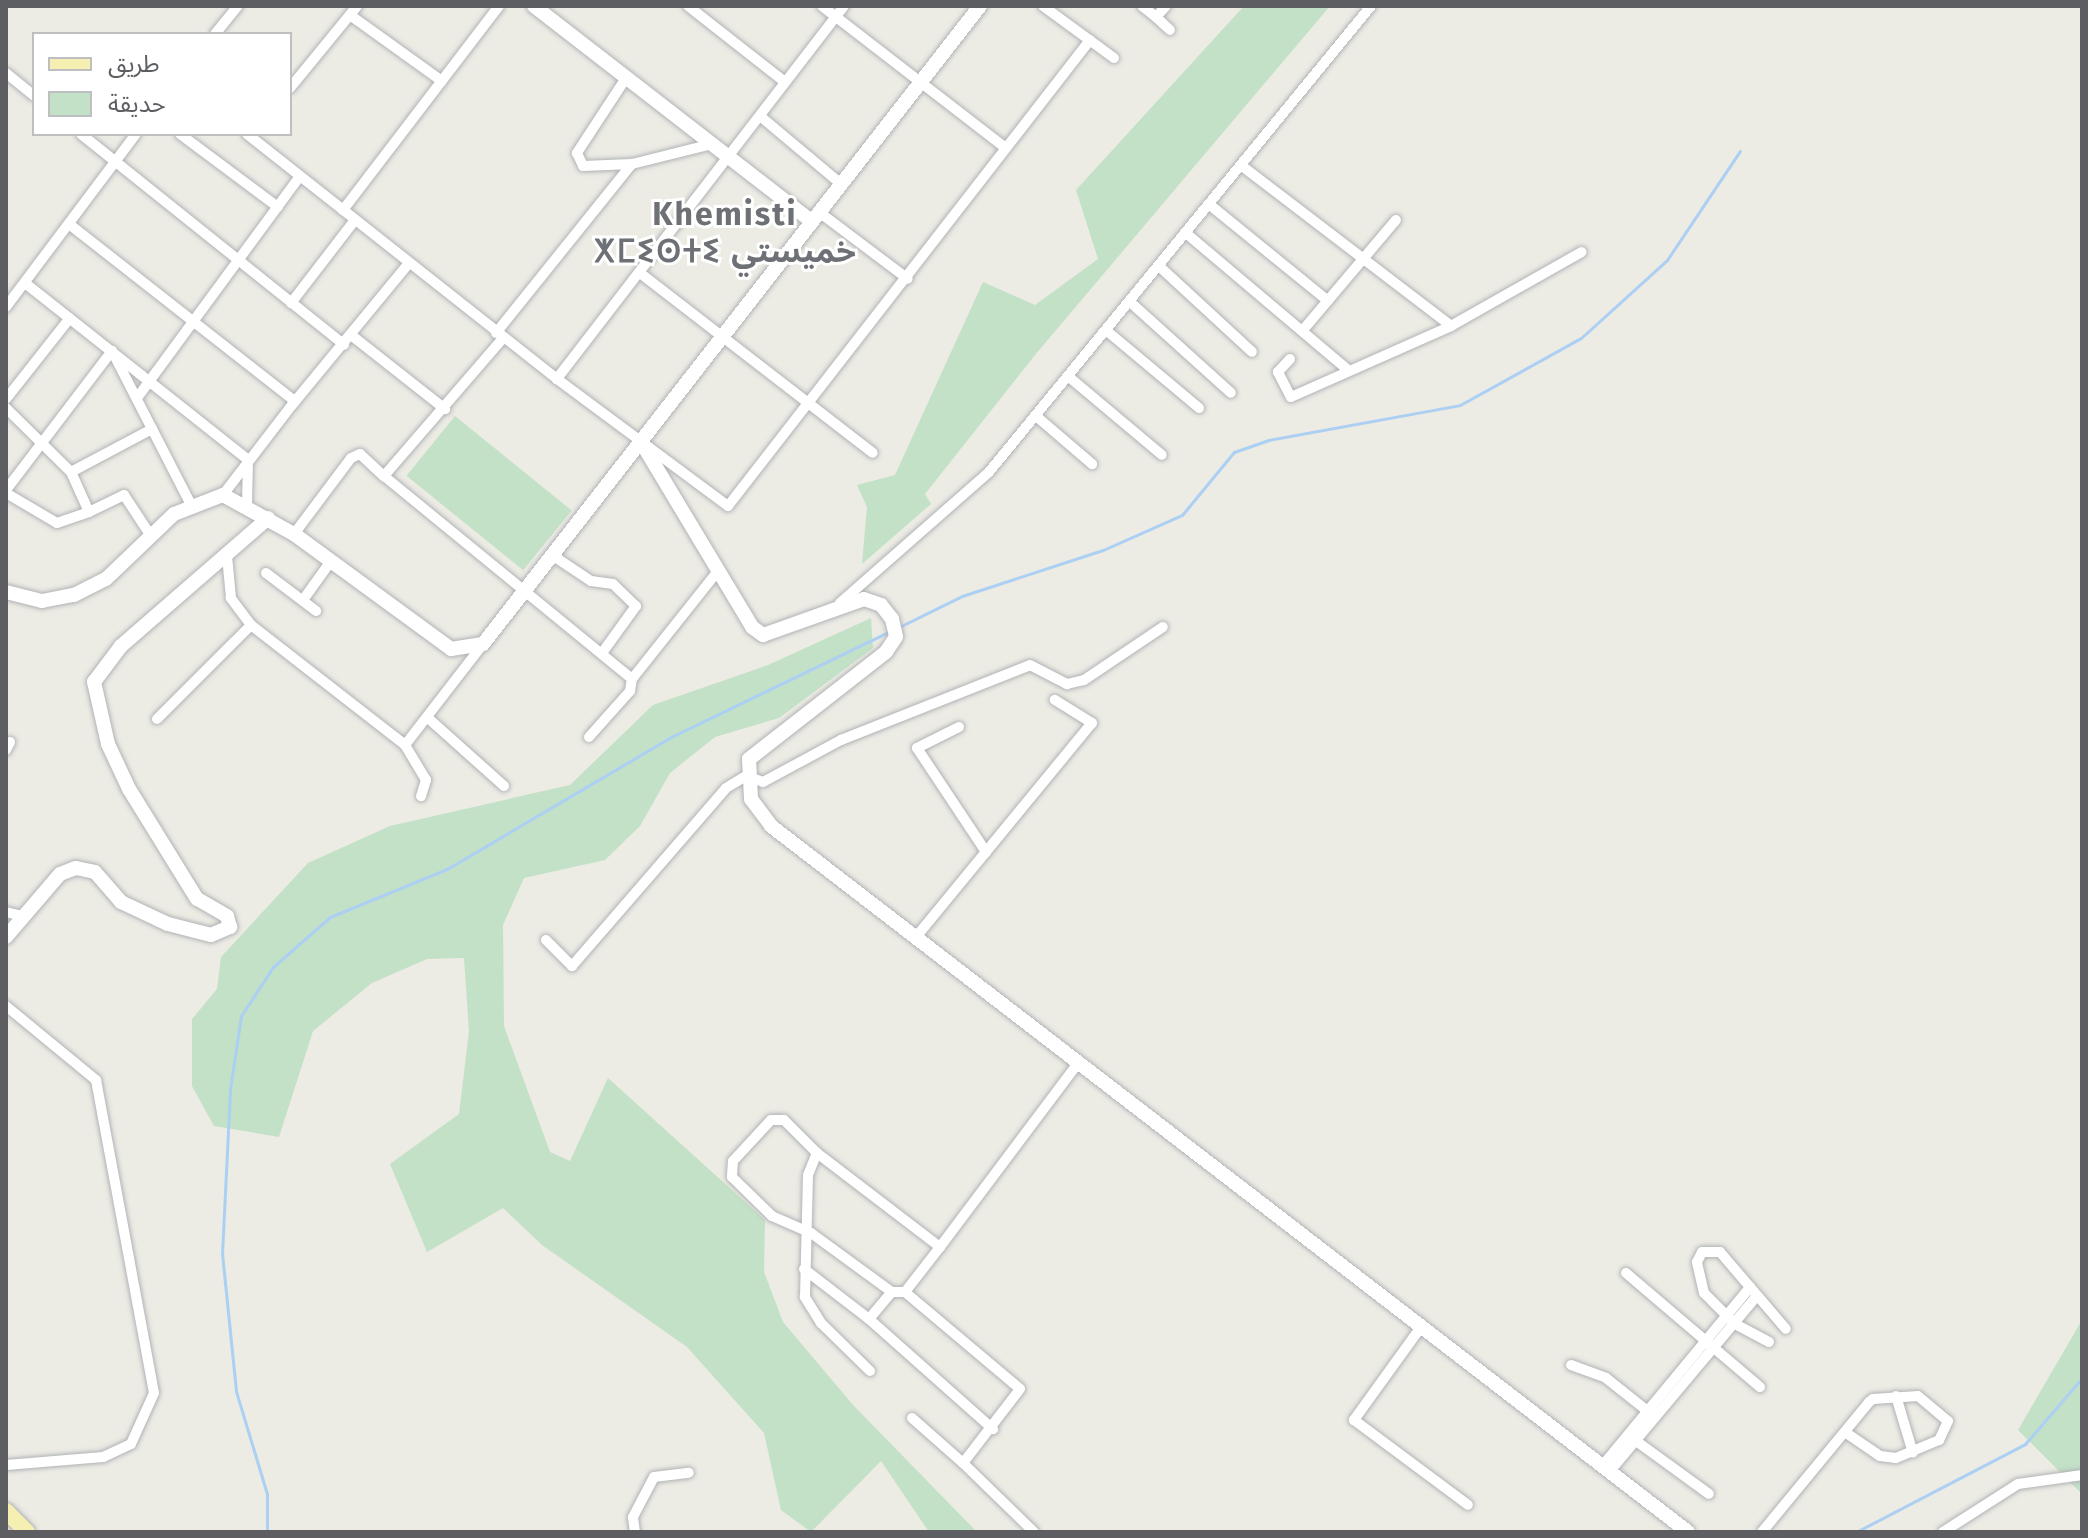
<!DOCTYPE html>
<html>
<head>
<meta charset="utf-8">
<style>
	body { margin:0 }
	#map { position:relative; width:2088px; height:1538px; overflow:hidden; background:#ecebe4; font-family:"Fira Sans","Noto Sans Arabic","Noto Sans Tifinagh",sans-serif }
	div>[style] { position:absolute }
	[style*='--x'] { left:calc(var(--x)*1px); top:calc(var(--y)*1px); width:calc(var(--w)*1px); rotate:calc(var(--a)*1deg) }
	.green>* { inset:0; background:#c3e1c6; transform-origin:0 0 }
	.stream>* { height:3px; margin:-1.5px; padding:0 1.5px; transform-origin:1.5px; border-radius:1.5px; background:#accff4 }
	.roads { filter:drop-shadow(0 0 2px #b1b3b7) drop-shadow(0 0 2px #b1b3b7) }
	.street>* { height:10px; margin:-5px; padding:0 5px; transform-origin:5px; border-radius:5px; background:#fff }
	.secondary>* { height:14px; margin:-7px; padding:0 7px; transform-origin:7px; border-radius:7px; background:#fff }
	.primary>* { height:16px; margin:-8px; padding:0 8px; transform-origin:8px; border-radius:8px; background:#f5efb1 }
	span { translate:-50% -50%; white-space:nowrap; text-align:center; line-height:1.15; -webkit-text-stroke:6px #fff; paint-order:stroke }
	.district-label { font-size:32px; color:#6d7074; font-weight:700; letter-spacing:2px }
	.frame { position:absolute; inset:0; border:8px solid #5c5e62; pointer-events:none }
	.legend { position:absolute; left:32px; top:32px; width:260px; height:104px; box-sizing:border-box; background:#fff; border:2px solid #bebfc0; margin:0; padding:10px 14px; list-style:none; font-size:24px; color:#5c5e62 }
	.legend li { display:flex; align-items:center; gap:16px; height:40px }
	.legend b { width:40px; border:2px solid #bebfc0 }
</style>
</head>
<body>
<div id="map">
	<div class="green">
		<i style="clip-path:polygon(1244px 6px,1330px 6px,1035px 355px,925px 494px,931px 504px,862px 564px,867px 507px,857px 485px,895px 475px,983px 282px,1035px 305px,1098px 259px,1076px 190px)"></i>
		<i style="left:455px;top:416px;width:150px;height:77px;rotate:39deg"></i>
		<i style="clip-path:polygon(871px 618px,873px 648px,779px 718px,715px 737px,670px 773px,640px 826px,605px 860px,524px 878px,503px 925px,504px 1026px,550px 1152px,570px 1161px,608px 1078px,765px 1220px,764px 1272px,783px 1322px,853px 1405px,977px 1532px,929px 1532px,881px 1461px,811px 1532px,781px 1510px,764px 1433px,687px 1347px,542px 1245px,503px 1208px,427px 1252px,390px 1164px,459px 1114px,469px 1031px,464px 958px,427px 959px,372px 983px,313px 1031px,279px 1137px,214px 1126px,192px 1086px,192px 1019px,217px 989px,221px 957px,308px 863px,390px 826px,570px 785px,653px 705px,768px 665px)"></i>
		<i style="clip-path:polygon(2082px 1320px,2082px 1494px,2018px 1430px)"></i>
	</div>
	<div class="stream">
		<i style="--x:899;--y:627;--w:70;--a:-26.2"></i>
		<i style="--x:962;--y:596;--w:148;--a:-18.1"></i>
		<i style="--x:1103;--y:550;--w:86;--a:-23.9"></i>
		<i style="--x:1182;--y:515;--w:82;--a:-50.5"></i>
		<i style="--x:1234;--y:452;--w:36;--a:-19"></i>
		<i style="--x:1268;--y:440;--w:195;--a:-10.3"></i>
		<i style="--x:1460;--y:405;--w:138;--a:-29"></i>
		<i style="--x:1581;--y:338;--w:116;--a:-42.2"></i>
		<i style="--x:1667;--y:260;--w:131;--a:-56.2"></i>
		<i style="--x:267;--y:1532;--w:38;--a:-90"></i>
		<i style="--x:267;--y:1494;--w:108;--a:-106.8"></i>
		<i style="--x:236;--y:1391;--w:138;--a:-95.8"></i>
		<i style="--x:222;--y:1254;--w:165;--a:-87.2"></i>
		<i style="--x:230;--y:1089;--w:74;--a:-81.4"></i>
		<i style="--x:241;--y:1016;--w:59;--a:-56.9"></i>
		<i style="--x:273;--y:967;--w:76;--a:-41.3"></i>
		<i style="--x:330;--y:917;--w:126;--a:-22.3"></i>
		<i style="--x:447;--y:869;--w:260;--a:-30.5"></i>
		<i style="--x:671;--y:737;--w:241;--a:-25.8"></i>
		<i style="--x:1856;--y:1532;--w:191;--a:-27.5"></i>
		<i style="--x:2025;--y:1444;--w:87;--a:-49.2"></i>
	</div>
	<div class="roads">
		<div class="street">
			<i style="--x:688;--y:6;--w:123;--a:38.1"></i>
			<i style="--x:822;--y:6;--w:232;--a:37.7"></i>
			<i style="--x:844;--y:6;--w:471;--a:127.6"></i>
			<i style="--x:557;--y:379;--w:213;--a:36.6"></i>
			<i style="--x:728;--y:506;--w:590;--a:-52.16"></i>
			<i style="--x:1043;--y:6;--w:88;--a:36.2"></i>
			<i style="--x:1142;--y:6;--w:18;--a:38"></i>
			<i style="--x:1156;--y:17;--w:15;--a:-48"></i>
			<i style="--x:350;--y:15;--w:113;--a:35.7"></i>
			<i style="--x:1156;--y:17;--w:19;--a:43"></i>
			<i style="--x:215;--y:34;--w:36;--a:-51"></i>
			<i style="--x:6;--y:73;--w:36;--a:39"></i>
			<i style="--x:626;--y:78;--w:90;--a:123.2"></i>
			<i style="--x:577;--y:153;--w:14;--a:65"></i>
			<i style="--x:583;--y:166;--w:49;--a:-2.3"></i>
			<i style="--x:632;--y:164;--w:82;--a:-14"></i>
			<i style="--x:290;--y:88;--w:106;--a:-50.7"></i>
			<i style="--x:760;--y:116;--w:106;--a:40"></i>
			<i style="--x:81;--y:134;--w:337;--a:38.7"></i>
			<i style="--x:180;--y:134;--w:122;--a:36.7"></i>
			<i style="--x:247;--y:134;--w:395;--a:38.3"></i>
			<i style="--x:1242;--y:166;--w:263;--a:37.4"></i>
			<i style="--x:1210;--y:205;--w:152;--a:39.1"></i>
			<i style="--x:343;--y:210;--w:257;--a:-52.6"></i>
			<i style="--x:819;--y:212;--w:111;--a:37"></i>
			<i style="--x:69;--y:224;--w:287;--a:38.1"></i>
			<i style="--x:295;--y:401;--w:118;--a:127.5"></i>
			<i style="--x:1187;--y:234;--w:211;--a:40.2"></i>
			<i style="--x:1160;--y:267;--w:125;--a:42.7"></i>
			<i style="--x:640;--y:273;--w:294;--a:37.7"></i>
			<i style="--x:25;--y:283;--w:285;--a:38.4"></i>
			<i style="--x:248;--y:460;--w:43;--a:91.3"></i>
			<i style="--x:1129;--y:301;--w:137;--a:42"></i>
			<i style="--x:291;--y:303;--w:105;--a:-52.4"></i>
			<i style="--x:6;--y:307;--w:216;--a:-53.1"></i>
			<i style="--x:1303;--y:330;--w:144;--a:-49.8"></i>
			<i style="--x:1107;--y:331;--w:120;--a:39.9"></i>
			<i style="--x:496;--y:333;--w:217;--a:-51.2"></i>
			<i style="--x:351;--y:335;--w:120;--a:38.2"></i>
			<i style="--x:1290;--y:359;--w:18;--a:133"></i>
			<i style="--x:1278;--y:372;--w:28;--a:63"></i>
			<i style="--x:1291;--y:397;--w:175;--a:-23.9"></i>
			<i style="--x:1451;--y:326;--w:150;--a:-29.5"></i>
			<i style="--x:1069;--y:377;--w:121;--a:40"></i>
			<i style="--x:137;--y:398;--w:275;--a:-53.7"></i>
			<i style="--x:6;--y:399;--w:103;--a:-51.7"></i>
			<i style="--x:292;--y:405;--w:184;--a:-50.5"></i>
			<i style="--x:6;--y:408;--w:91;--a:44.6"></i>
			<i style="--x:1036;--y:416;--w:74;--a:40.6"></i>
			<i style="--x:384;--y:476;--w:320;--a:39.3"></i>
			<i style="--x:632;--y:679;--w:138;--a:-51.5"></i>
			<i style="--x:6;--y:490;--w:175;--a:-52.7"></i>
			<i style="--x:112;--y:351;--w:173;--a:62.8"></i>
			<i style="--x:6;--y:493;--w:59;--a:30.5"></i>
			<i style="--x:57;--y:523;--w:34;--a:-19"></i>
			<i style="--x:294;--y:534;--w:95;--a:-53.1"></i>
			<i style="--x:351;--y:458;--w:10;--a:-24"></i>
			<i style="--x:360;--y:454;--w:33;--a:43"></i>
			<i style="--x:384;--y:476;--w:182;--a:-49.2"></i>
			<i style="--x:151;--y:536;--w:49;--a:-123.4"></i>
			<i style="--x:124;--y:495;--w:39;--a:154"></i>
			<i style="--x:89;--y:512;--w:44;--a:-114.2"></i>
			<i style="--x:71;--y:472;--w:92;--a:-28"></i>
			<i style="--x:552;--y:555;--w:47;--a:33.7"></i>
			<i style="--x:591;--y:581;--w:22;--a:8"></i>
			<i style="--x:613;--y:584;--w:32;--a:44"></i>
			<i style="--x:636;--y:606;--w:58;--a:125.9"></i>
			<i style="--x:266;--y:573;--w:63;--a:37.2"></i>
			<i style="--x:303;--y:600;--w:48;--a:-54.3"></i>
			<i style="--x:840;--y:603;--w:198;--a:-41.3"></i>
			<i style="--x:989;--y:472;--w:603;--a:-50.66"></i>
			<i style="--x:251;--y:625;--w:195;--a:37.9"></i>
			<i style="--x:405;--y:745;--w:41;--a:59"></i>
			<i style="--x:426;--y:780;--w:17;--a:107"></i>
			<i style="--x:428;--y:718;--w:102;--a:41.8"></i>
			<i style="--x:157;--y:719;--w:133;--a:-45"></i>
			<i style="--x:251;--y:625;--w:34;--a:-127"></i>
			<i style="--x:231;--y:598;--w:42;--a:-95.4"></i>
			<i style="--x:959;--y:727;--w:47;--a:153.4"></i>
			<i style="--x:917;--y:748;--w:125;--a:56.4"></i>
			<i style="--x:589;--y:737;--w:62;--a:-48.3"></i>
			<i style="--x:630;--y:691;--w:12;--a:-81"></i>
			<i style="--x:405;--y:745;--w:128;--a:-52.3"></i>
			<i style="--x:6;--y:750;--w:9;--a:-63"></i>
			<i style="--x:6;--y:912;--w:16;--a:14"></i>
			<i style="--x:916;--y:937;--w:277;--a:-50.6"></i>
			<i style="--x:1092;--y:723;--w:44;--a:-148.1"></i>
			<i style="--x:546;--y:940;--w:37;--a:45"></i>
			<i style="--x:572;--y:966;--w:235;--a:-49.1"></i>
			<i style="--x:726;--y:788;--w:23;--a:-31"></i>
			<i style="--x:746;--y:776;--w:18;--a:19"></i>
			<i style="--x:763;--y:782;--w:89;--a:-28.3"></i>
			<i style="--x:841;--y:740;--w:203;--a:-21.6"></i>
			<i style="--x:1030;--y:665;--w:42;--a:27.2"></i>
			<i style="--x:1067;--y:684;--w:17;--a:-13"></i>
			<i style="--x:1084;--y:680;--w:95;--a:-33.9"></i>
			<i style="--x:6;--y:1006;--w:117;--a:39.4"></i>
			<i style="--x:96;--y:1080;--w:318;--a:79.5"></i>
			<i style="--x:154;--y:1393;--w:56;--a:114.3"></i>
			<i style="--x:131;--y:1444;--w:31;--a:155"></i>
			<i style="--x:103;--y:1457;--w:97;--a:175.3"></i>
			<i style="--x:817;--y:1153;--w:47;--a:-135"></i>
			<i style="--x:784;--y:1120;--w:13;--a:180"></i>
			<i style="--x:771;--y:1120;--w:56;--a:132.8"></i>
			<i style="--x:733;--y:1161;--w:16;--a:94"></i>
			<i style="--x:732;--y:1177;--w:56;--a:44.3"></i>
			<i style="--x:772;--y:1216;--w:43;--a:23.6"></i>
			<i style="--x:811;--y:1233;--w:100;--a:36.1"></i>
			<i style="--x:892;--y:1292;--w:13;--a:0"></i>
			<i style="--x:905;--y:1292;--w:57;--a:-52.1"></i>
			<i style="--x:804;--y:1269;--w:82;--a:37.6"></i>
			<i style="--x:869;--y:1319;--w:35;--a:-50"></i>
			<i style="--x:1626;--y:1273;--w:176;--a:40.4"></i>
			<i style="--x:905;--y:1292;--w:150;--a:40.1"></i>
			<i style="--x:1020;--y:1389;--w:93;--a:127.6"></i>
			<i style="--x:963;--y:1463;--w:99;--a:44.2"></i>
			<i style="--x:869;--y:1319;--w:166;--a:41.6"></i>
			<i style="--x:1421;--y:1327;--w:115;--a:125.8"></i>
			<i style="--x:1354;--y:1420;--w:142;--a:36.7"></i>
			<i style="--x:1769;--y:1342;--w:40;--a:-152"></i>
			<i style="--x:1734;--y:1323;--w:42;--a:-135"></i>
			<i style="--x:1704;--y:1293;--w:32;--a:-103"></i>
			<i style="--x:1697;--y:1262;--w:11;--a:-63"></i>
			<i style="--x:1702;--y:1252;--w:18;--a:0"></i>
			<i style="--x:1720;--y:1252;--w:101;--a:49.4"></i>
			<i style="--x:1571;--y:1365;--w:37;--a:20"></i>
			<i style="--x:1606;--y:1378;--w:56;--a:38.5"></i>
			<i style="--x:870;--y:1371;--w:69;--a:-135.6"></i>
			<i style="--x:821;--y:1323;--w:31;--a:-122"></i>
			<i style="--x:805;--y:1297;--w:122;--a:-88.6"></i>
			<i style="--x:808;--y:1175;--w:24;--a:-68"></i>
			<i style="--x:817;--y:1153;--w:155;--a:37.4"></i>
			<i style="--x:940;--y:1247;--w:231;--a:-53.1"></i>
			<i style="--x:1896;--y:1396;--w:59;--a:73.4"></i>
			<i style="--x:912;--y:1418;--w:68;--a:41.4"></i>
			<i style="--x:1632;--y:1438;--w:95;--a:36"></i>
			<i style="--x:1603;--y:1465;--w:231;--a:-50.4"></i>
			<i style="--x:1610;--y:1471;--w:229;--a:-50"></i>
			<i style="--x:635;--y:1532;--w:15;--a:-98"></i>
			<i style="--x:633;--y:1517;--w:45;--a:-62.3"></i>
			<i style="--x:654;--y:1477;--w:35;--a:-7"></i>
			<i style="--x:1762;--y:1532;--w:168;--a:-50.5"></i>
			<i style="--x:1869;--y:1402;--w:5;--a:-37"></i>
			<i style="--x:1873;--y:1399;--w:45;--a:-3.8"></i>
			<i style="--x:1918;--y:1396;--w:39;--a:40"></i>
			<i style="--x:1948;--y:1421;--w:21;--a:115"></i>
			<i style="--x:1939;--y:1440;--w:47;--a:157.3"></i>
			<i style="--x:1896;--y:1458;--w:16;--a:-173"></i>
			<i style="--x:1880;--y:1456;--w:42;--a:-145.6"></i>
			<i style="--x:1943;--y:1532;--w:89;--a:-32.6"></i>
			<i style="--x:2018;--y:1484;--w:65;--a:-8"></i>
		</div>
		<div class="secondary">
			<i style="--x:534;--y:6;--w:352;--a:37.8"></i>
			<i style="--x:641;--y:442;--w:216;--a:59"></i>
			<i style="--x:752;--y:627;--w:14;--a:36"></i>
			<i style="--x:763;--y:635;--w:107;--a:-19.6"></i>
			<i style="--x:864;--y:599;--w:18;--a:19"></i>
			<i style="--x:881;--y:605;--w:18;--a:52"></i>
			<i style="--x:892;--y:619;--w:18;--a:77"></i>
			<i style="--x:896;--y:637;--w:18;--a:124"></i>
			<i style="--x:886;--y:652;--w:174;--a:142"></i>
			<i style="--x:749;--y:759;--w:40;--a:87.1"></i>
			<i style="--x:751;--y:799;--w:34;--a:53"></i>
			<i style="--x:771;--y:826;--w:1157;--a:37.59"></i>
			<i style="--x:6;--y:592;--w:37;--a:14"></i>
			<i style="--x:42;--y:601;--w:33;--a:-11"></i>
			<i style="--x:74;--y:595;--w:36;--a:-27"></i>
			<i style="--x:106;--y:579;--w:94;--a:-43.7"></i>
			<i style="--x:174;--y:514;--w:53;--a:-21.2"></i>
			<i style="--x:223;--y:495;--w:81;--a:28.8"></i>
			<i style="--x:294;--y:534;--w:195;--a:36.2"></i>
			<i style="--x:451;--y:649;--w:32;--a:-9"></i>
			<i style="--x:483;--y:644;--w:809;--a:-52.08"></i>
			<i style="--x:6;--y:937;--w:83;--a:-49.4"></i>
			<i style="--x:60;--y:874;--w:17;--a:-21"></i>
			<i style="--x:76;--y:868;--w:19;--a:12"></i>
			<i style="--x:95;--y:872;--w:40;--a:49"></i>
			<i style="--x:121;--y:902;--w:52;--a:25.1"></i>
			<i style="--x:168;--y:924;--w:44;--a:14.3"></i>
			<i style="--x:211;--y:935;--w:21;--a:-23"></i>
			<i style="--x:230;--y:927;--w:11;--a:-105"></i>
			<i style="--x:227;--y:916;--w:34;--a:-150"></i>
			<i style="--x:197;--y:899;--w:129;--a:-121.7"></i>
			<i style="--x:129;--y:789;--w:50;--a:-115"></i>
			<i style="--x:108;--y:744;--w:64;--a:-102.7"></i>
			<i style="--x:94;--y:682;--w:45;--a:-53.1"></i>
			<i style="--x:121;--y:646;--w:195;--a:-41"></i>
		</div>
		<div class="primary">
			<i style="--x:6;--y:1511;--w:30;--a:45"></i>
		</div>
	</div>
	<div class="district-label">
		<span style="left:725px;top:233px">Khemisti<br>ⵅⵎⵉⵙⵜⵉ خميستي</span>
	</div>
	<div class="frame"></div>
	<ul class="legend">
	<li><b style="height:10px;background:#f5efb1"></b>طريق</li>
	<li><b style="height:22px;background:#c3e1c6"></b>حديقة</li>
	</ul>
</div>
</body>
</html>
